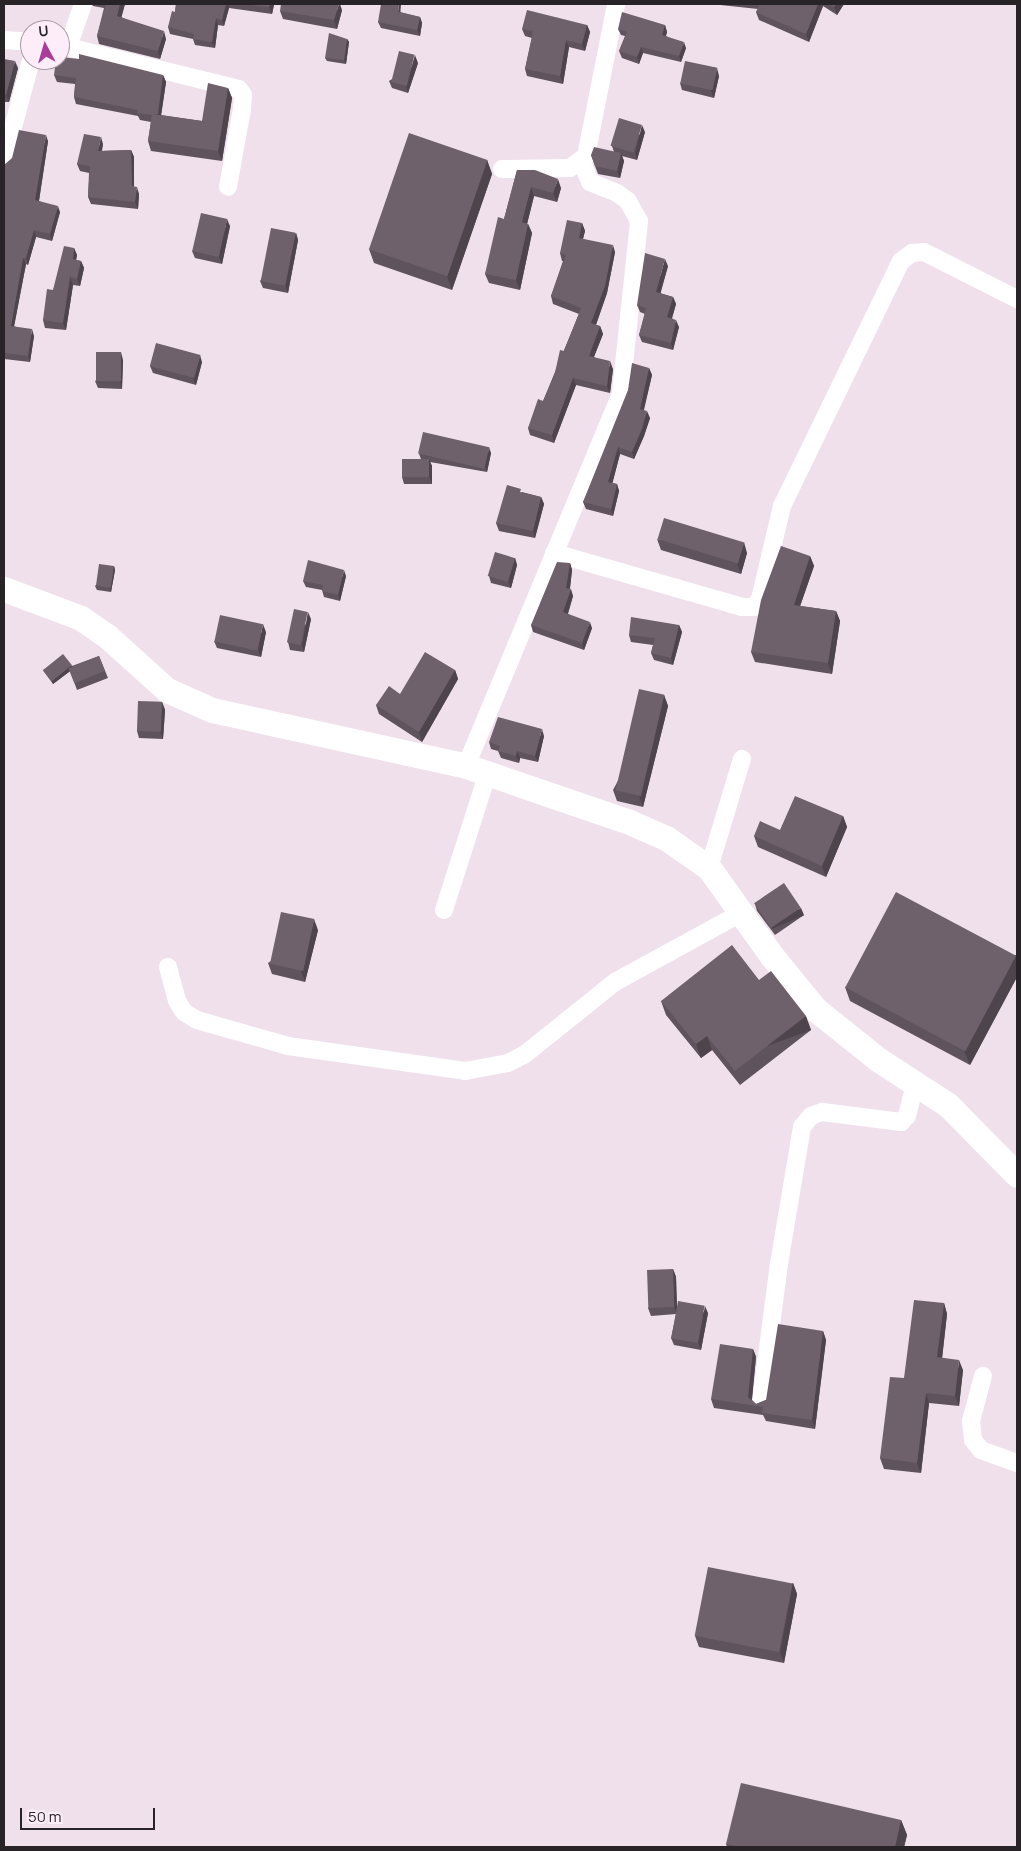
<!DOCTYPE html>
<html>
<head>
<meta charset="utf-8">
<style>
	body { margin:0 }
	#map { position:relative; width:1021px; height:1851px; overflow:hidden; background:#efe0ec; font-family:Manrope,sans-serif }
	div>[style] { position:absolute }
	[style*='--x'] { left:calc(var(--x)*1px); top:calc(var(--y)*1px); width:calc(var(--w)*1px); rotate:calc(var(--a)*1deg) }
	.street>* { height:18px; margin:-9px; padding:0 9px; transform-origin:9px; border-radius:9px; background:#fff }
	.secondary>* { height:25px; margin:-12.5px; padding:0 12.5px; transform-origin:12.5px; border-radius:12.5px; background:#fff }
	.wall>* { inset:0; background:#5f535d }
	.shaded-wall>* { inset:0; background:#4e444c; transform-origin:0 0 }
	.building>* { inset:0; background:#6f616c; transform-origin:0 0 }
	span { translate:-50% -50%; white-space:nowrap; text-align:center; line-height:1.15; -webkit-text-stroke:5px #fdedf9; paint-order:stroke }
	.frame { position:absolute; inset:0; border:5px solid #282327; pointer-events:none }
	.north { position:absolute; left:20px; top:20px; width:50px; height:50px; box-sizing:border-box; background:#fdedf9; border:1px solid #a89ca5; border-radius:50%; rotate:354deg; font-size:14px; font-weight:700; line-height:20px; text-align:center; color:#282327 }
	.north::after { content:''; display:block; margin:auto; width:18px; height:22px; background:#a93c9b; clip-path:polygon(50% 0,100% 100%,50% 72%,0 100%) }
	.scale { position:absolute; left:20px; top:1808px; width:135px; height:22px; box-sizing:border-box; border:2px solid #282327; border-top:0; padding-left:6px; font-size:15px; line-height:18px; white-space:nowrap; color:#282327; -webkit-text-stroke:4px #fdedf9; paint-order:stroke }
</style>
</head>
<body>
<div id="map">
	<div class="street">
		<i style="--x:4;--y:40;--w:26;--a:4"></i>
		<i style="--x:60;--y:46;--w:8;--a:7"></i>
		<i style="--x:68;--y:47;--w:46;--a:-70.8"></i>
		<i style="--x:68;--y:47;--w:176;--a:13.8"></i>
		<i style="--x:239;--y:89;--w:7;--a:56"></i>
		<i style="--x:243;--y:95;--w:14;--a:94"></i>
		<i style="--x:242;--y:109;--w:79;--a:100.2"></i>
		<i style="--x:4;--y:161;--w:105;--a:-75"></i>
		<i style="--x:502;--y:169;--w:68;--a:-0.8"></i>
		<i style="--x:570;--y:168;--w:20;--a:-37"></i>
		<i style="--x:586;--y:156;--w:155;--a:-78.8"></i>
		<i style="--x:554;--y:553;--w:196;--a:16"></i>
		<i style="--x:742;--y:607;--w:12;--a:0"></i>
		<i style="--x:754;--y:607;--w:10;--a:-53"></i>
		<i style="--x:760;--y:599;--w:96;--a:-76.7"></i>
		<i style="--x:782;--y:506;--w:272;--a:-64.1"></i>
		<i style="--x:901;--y:261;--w:14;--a:-36"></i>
		<i style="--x:912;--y:253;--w:12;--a:-5"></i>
		<i style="--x:924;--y:252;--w:104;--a:26.8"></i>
		<i style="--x:466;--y:766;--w:404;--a:-67.4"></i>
		<i style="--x:621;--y:393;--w:173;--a:-84"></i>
		<i style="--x:639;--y:221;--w:23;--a:-119"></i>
		<i style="--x:628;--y:201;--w:14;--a:-144"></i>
		<i style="--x:617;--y:193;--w:29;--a:-158"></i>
		<i style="--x:590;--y:182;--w:22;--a:-111"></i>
		<i style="--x:709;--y:868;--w:114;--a:-73.2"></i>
		<i style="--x:444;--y:910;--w:145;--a:-72.3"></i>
		<i style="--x:168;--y:967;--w:35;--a:75"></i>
		<i style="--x:177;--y:1001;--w:13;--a:58"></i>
		<i style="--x:184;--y:1012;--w:15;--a:32"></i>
		<i style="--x:197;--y:1020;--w:95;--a:15.9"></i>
		<i style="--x:288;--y:1046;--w:179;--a:8"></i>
		<i style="--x:465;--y:1071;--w:44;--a:-10.5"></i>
		<i style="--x:508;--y:1063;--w:18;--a:-27"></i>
		<i style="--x:524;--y:1055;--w:117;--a:-38.7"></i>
		<i style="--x:615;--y:982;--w:144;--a:-28.7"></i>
		<i style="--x:983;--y:1376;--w:47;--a:104.9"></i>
		<i style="--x:971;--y:1421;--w:19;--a:84"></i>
		<i style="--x:973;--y:1440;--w:13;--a:51"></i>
		<i style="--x:981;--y:1450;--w:38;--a:20"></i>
		<i style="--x:761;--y:1402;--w:139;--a:-82.6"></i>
		<i style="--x:779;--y:1264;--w:139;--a:-80.5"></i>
		<i style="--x:802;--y:1127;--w:14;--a:-51"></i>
		<i style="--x:811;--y:1116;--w:12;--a:-20"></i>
		<i style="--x:822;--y:1112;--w:80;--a:7.2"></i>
		<i style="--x:901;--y:1122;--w:8;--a:-45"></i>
		<i style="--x:907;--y:1116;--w:33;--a:-76"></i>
	</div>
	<div class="secondary">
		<i style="--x:4;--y:589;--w:82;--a:20.6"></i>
		<i style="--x:81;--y:618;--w:32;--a:35"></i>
		<i style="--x:107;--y:636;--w:81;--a:42"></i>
		<i style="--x:167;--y:690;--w:49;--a:24"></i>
		<i style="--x:212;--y:710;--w:260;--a:12.4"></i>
		<i style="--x:466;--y:766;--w:170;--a:18.9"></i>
		<i style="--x:627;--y:821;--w:43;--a:23.6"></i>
		<i style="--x:666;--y:838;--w:52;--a:34.9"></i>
		<i style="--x:709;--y:868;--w:107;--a:54.5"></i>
		<i style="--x:771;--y:955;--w:70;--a:50.8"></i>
		<i style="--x:815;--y:1009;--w:82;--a:38.6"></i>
		<i style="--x:879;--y:1060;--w:82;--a:33.1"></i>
		<i style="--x:948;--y:1105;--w:98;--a:45.4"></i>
	</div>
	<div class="wall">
		<i style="clip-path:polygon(92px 4px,125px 4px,121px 17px,166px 39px,160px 59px,99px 44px,97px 36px,104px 8px,93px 6px)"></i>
		<i style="clip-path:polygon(176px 4px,273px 4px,274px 5px,272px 14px,229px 8px,224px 26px,218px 25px,215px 48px,195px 45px,193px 39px,170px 34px,168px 27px,175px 12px)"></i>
		<i style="clip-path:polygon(711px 4px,844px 4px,837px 15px,823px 6px,809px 42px,759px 20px,756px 12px,758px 9px)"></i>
		<i style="clip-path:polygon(342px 10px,337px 29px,283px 19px,280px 11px)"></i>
		<i style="clip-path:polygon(400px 12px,420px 17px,422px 23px,420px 36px,381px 28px,378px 22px)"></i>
		<i style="clip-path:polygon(587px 25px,590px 32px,585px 51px,569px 47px,563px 84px,527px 76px,525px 69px,532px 38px,525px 36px,522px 29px)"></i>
		<i style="clip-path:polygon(665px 25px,667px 32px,666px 36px,686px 48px,681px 62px,643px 53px,639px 64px,622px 58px,619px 51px,625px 36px,621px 35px,618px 29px)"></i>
		<i style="clip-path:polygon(347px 39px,349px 42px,346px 64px,327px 61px,325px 58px)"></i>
		<i style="clip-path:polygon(4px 59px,18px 68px,9px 102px,4px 102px)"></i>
		<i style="clip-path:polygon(418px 63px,408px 93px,392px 88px,389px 81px)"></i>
		<i style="clip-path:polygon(54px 75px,163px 75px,166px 82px,161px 115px,202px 121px,228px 88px,232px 98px,222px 161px,151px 151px,148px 141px,151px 122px,140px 120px,138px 116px,76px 104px,74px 97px,75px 84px,57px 82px)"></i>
		<i style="clip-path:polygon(719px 76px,714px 98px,682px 90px,680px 83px)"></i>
		<i style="clip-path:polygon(645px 132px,637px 160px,622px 156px,624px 161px,620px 178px,598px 174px,591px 155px,614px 152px,612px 146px)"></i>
		<i style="clip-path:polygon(48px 141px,39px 201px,60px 212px,52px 241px,36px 237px,28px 265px,26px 264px,14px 326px,34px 336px,30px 362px,4px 359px,4px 165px)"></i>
		<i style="clip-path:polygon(103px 144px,102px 151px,131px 150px,134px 157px,134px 187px,139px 194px,138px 209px,91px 204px,88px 197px,89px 173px,80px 171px,77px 164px)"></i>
		<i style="clip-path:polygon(487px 160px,492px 174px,452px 290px,374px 263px,369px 249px)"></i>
		<i style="clip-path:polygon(517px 170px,561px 188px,557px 202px,534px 196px,527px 224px,528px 224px,532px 233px,520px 290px,489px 283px,485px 274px,504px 219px)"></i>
		<i style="clip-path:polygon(582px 223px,585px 231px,583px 239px,615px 252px,607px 293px,596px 325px,600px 326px,603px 334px,594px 357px,613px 369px,610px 393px,576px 385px,554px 443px,530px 435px,528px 428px,543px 401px,579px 314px,553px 304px,551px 296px,563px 261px,562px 261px,560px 253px)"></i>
		<i style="clip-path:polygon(230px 226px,222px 264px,195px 258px,192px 251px)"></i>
		<i style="clip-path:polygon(296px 233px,298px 240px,288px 293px,263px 288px,260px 281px)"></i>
		<i style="clip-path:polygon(74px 248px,77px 255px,76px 260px,81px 261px,84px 268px,80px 286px,73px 285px,66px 330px,45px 328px,43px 320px,53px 290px)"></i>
		<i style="clip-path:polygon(668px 266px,660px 293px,673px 297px,676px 304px,672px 318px,679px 327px,673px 350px,642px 342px,639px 335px,645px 314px,640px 312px,637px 305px)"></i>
		<i style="clip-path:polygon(123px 360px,122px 389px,98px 388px,95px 381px)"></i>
		<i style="clip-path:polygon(202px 362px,196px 385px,153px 373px,150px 366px)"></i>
		<i style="clip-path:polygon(649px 368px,652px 375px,644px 410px,650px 418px,644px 436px,634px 459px,620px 454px,612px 483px,617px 484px,619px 491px,613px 516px,586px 509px,583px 502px)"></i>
		<i style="clip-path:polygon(491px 453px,487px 472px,430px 462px,432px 466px,432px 484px,404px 484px,402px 477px,421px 459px,419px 454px)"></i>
		<i style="clip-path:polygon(522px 492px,541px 497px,544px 504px,535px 538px,499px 531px,496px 523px)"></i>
		<i style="clip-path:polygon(657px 539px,747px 553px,741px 574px,661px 550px)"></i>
		<i style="clip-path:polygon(810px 556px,814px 566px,800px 606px,836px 611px,840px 621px,832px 674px,755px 662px,751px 652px)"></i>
		<i style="clip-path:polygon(515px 558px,517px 565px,511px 588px,491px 583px,489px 576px)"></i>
		<i style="clip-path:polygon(570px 563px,572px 570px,570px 589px,573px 596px,568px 614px,592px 628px,584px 650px,533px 632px,531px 625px)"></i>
		<i style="clip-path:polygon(114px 566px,115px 570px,111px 592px,97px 590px,95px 586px)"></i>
		<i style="clip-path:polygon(346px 576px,340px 601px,324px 597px,322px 590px,306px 587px,303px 581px)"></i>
		<i style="clip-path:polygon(311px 619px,304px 652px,290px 650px,288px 642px)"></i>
		<i style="clip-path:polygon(679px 625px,682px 632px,673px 665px,654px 660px,651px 653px,653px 645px,631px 642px,629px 635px)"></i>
		<i style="clip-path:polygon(266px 632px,261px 657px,217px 648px,214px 641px)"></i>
		<i style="clip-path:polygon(99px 656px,108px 678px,77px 690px,70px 671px,53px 684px,45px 673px,43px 670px,72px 666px)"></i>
		<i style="clip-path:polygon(455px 670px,458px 679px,422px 742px,379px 714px,376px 705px)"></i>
		<i style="clip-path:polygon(664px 695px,668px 706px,643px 807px,617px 801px,613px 790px)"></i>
		<i style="clip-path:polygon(162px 702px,165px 710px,163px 739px,139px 738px,137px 731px)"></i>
		<i style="clip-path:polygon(544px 736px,538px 762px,520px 758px,519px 763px,501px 758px,498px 751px,491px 749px,489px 742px)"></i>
		<i style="clip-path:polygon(843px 816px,847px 827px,826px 877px,758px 847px,754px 836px,780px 830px)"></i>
		<i style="clip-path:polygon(755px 904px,804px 915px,775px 935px,757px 911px)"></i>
		<i style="clip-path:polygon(318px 930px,305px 982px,272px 974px,268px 963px)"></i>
		<i style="clip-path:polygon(1016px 955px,1017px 958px,1017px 977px,970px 1065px,850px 1001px,845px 987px)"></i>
		<i style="clip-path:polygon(759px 980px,811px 1030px,740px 1085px,712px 1050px,701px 1058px,666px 1015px,661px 1001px)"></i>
		<i style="clip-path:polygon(673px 1269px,676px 1277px,677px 1307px,708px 1313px,701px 1350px,674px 1345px,671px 1338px,676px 1314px,651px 1316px,648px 1308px)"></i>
		<i style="clip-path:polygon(944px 1303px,947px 1314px,942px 1358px,963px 1370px,959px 1406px,929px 1403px,921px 1473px,884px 1469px,880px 1458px,904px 1378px)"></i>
		<i style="clip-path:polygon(823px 1331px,826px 1340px,815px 1429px,766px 1421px,763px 1415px,714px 1408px,711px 1399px,753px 1349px,756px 1357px,752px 1400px,756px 1404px,766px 1400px)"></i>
		<i style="clip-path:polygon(793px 1583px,797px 1594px,784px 1663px,699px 1647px,695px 1636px)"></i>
		<i style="clip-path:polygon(901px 1820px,907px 1835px,904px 1847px,727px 1847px,726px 1844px)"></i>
	</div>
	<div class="shaded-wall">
		<i style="clip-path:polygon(120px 4px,125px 4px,120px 23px,117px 16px)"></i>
		<i style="clip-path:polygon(226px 4px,228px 4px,229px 8px,224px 26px,222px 20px)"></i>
		<i style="clip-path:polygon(270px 4px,273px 4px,274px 5px,272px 14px,269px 7px)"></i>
		<i style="clip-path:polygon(339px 4px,340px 4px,342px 10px,337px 29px,334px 20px)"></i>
		<i style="clip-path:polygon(399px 4px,401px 4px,400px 18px,398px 12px)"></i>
		<i style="clip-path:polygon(818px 4px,822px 4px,823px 6px,809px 42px,806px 34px)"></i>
		<i style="clip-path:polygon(836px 4px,844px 4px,837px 15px,834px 7px)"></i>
		<i style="clip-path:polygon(420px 17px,422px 23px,420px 36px,417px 30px)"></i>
		<i style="clip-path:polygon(216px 18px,218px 25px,215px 48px,212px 42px)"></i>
		<i style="clip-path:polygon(587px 25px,590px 32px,585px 51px,582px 44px)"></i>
		<i style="clip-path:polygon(665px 25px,667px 32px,664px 41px,662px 35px)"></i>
		<i style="clip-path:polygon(164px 31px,166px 39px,160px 59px,158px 51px)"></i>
		<i style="clip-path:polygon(347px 39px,349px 42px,346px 64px,344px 60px)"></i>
		<i style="clip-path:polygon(566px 40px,569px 47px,563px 84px,560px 76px)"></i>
		<i style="clip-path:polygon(684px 42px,686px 48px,681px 62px,679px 56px)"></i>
		<i style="clip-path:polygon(641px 47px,643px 53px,639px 64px,637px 57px)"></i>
		<i style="clip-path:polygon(415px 55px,418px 63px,408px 93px,406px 86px)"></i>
		<i style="clip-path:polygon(15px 61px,18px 68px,9px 102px,6px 95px)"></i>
		<i style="clip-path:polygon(717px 68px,719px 76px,714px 98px,711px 91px)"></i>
		<i style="clip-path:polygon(163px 75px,166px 82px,160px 123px,157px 116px)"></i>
		<i style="clip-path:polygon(228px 88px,232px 98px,222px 161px,218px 151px)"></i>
		<i style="clip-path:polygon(642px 125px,645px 132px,637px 160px,635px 153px)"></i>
		<i style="clip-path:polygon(46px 135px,48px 141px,38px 207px,35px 200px)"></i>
		<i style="clip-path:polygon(101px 137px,103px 144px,100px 158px,98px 151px)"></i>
		<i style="clip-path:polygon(131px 150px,134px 157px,134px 193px,132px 186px)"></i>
		<i style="clip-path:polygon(621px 153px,624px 161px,620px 178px,617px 171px)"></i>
		<i style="clip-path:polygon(487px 160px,492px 174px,452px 290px,447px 276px)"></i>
		<i style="clip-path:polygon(558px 179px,561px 188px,557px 202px,553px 193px)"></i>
		<i style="clip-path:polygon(137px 187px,139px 194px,138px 209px,135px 202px)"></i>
		<i style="clip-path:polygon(531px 187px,534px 196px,525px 232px,522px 222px)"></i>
		<i style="clip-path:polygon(58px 206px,60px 212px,52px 241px,50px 234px)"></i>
		<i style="clip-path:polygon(227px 219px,230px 226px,222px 264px,219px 257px)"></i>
		<i style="clip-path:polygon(582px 223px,585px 231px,581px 246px,579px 238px)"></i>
		<i style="clip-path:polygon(528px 224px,532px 233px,520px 290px,516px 280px)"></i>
		<i style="clip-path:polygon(34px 230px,36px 237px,28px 265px,26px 258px)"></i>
		<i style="clip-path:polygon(296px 233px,298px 240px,288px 293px,285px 285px)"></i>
		<i style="clip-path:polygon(613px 245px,615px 252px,607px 293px,594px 330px,591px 323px)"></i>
		<i style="clip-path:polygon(74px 248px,77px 255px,75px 266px,73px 259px)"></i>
		<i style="clip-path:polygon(23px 258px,26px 264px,13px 332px,11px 326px)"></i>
		<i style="clip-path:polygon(665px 259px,668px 266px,659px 299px,656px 292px)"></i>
		<i style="clip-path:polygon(81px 261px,84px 268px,80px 286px,77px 279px)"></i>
		<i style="clip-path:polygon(70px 277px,73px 285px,66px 330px,63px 323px)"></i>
		<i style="clip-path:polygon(673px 297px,676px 304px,670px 325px,667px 317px)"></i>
		<i style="clip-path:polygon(676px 320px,679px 327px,673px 350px,671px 343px)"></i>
		<i style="clip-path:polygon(600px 326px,603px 334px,591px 364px,589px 356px)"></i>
		<i style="clip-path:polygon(32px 329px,34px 336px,30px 362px,28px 356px)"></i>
		<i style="clip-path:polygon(121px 352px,123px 360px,122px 389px,120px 382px)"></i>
		<i style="clip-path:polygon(200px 355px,202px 362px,196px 385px,193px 378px)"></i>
		<i style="clip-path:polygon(610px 361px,613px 369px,610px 393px,607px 386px)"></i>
		<i style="clip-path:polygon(649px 368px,652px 375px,642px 416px,640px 409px)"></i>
		<i style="clip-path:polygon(573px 378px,576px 385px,554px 443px,552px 435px)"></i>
		<i style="clip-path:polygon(647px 411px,650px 418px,644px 436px,634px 459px,632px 452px)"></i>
		<i style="clip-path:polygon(489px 447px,491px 453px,487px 472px,485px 466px)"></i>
		<i style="clip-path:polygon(618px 447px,620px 454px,611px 489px,608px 482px)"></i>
		<i style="clip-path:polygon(429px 459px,432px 466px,432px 484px,429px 476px)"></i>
		<i style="clip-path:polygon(617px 484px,619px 491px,613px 516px,611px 509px)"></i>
		<i style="clip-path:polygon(541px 497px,544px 504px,535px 538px,533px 531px)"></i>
		<i style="clip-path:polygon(744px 542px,747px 553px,741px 574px,737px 563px)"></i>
		<i style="clip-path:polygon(810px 556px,814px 566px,797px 615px,794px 605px)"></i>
		<i style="clip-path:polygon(515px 558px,517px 565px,511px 588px,508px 581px)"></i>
		<i style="clip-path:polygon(570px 563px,572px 570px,569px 595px,566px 588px)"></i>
		<i style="clip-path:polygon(114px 566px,115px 570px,111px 592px,110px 588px)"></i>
		<i style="clip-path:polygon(344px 570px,346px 576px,340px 601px,338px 595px)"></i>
		<i style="clip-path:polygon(571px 589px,573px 596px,566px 619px,563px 612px)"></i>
		<i style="clip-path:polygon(836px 611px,840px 621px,832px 674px,828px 663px)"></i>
		<i style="clip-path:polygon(308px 612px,311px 619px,304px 652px,302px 645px)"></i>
		<i style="clip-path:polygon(590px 622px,592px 628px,584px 650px,582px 643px)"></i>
		<i style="clip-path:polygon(263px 624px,266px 632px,261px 657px,258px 650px)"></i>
		<i style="clip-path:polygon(679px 625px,682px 632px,673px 665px,671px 658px)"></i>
		<i style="clip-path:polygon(72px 665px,73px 669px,53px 684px,52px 681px)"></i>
		<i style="clip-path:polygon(455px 670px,458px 679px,422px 742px,419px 732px)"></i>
		<i style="clip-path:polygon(664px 695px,668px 706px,643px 807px,639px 796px)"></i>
		<i style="clip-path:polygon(162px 702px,165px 710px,163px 739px,160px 732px)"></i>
		<i style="clip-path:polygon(542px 729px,544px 736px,538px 762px,535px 756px)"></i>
		<i style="clip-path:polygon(517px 751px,520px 758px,519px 763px,516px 756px)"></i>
		<i style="clip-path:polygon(843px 816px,847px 827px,826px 877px,822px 866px)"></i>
		<i style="left:801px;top:908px;width:8px;height:35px;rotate:67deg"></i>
		<i style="clip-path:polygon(314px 919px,318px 930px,305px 982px,301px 971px)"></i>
		<i style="clip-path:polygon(1016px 955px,1017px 958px,1017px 977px,970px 1065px,964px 1051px)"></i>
		<i style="left:806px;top:1016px;width:15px;height:90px;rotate:70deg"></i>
		<i style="clip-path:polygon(707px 1036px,712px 1050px,701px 1058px,696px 1044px)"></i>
		<i style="clip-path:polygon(673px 1269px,676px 1277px,677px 1314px,674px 1307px)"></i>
		<i style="clip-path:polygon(944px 1303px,947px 1314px,941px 1368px,937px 1357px)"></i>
		<i style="clip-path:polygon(705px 1306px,708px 1313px,701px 1350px,698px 1342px)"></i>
		<i style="clip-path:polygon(823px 1331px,826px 1340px,815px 1429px,812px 1420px)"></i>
		<i style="clip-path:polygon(753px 1349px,756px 1357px,751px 1406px,748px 1397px)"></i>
		<i style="clip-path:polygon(959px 1360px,963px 1370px,959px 1406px,955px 1396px)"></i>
		<i style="clip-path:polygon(926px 1393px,929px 1403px,921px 1473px,917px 1463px)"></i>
		<i style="clip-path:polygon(793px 1583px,797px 1594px,784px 1663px,780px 1652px)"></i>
		<i style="clip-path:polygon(901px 1820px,907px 1835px,904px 1847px,895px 1847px)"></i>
	</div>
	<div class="building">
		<i style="clip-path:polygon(106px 4px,120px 4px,117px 16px,164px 31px,158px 51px,97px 36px)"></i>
		<i style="clip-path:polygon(176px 4px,226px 4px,222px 20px,216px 18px,212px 42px,193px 39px,194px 34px,168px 27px,172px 11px,175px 12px)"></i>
		<i style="clip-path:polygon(241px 4px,270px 4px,269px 7px)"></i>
		<i style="clip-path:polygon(281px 4px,339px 4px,334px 20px,280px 11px)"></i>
		<i style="clip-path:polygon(381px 4px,399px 4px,398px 12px,420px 17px,417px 30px,378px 22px)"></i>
		<i style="clip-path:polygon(760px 4px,818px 4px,806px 34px,756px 12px)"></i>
		<i style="clip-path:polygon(829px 4px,836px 4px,834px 7px)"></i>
		<i style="clip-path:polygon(527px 10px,587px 25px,582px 44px,566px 40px,560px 76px,525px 69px,533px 31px,522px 29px)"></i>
		<i style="clip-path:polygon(622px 12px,665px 25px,662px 35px,684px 42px,679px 56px,641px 47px,637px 57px,619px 51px,627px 32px,618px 29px)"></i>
		<i style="clip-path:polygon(329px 33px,347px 39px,344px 60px,325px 58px)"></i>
		<i style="left:399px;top:51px;width:16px;height:32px;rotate:14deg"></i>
		<i style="clip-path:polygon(79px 54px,163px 75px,158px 114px,152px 114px,152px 115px,137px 113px,138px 110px,74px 97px,76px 78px,54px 75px,56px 60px,60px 60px,60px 57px,79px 59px)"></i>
		<i style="clip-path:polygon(4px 59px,15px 61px,6px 95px,4px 95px)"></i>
		<i style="left:685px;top:61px;width:33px;height:23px;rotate:12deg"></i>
		<i style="clip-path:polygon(208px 83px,228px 88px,218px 151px,148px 141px,152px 114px,202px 121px)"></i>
		<i style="left:619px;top:118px;width:24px;height:29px;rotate:17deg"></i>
		<i style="clip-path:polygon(19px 130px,46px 135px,35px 200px,58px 206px,50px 234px,34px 230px,26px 258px,23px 258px,11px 326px,32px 329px,28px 356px,4px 353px,4px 165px,12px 158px)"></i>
		<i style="left:409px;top:133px;width:83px;height:123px;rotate:19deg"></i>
		<i style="clip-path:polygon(84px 134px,101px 137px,98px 151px,131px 150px,132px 186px,137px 187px,135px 202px,88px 197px,90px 166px,77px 164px)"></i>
		<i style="clip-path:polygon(594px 147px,621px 153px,617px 171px,595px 166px,591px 155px)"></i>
		<i style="clip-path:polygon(517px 170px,535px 170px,558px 179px,553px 193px,531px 187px,522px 222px,528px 224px,516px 280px,485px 274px,498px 217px,504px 219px)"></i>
		<i style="left:201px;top:213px;width:27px;height:39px;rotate:13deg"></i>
		<i style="clip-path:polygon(567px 220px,582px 223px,579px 238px,613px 245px,605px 286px,591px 323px,600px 326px,589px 356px,610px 361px,607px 386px,573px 378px,552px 435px,528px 428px,538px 399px,543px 401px,554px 377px,560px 350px,564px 351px,581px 308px,551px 296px,566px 255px,560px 253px)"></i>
		<i style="left:271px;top:228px;width:25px;height:54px;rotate:11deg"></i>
		<i style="clip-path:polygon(64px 246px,74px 248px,73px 259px,81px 261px,77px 279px,70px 277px,63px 323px,43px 320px,47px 289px,53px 290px)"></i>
		<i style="clip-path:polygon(645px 253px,665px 259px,656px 292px,673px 297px,667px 317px,676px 320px,671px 343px,639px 335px,646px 308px,637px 305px)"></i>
		<i style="left:156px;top:343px;width:46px;height:24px;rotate:15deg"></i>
		<i style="left:96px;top:352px;width:25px;height:29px"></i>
		<i style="clip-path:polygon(632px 363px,649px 368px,640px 409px,647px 411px,642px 429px,632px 452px,618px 447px,608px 482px,617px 484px,611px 509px,583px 502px,628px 390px)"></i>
		<i style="left:423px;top:432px;width:68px;height:22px;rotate:13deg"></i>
		<i style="left:402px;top:459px;width:27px;height:18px"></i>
		<i style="clip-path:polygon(507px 485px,521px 489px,520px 492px,541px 497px,533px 531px,496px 523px)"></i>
		<i style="left:664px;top:518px;width:84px;height:22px;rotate:17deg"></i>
		<i style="clip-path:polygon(781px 546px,810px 556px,794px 605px,836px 611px,828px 663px,751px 652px,761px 600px)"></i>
		<i style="left:495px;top:552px;width:21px;height:25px;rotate:17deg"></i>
		<i style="clip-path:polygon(308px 560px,344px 570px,338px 595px,322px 591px,323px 585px,303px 581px)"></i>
		<i style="clip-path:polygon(557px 562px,570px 563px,566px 588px,571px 589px,563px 612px,590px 622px,582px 643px,531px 625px)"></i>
		<i style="left:99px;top:564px;width:15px;height:22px;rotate:8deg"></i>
		<i style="left:294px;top:609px;width:14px;height:34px;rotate:12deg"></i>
		<i style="left:220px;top:615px;width:44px;height:27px;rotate:12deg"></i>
		<i style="clip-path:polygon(631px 617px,679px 625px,671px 658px,651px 653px,655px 638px,629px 635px)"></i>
		<i style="clip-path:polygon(425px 652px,455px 670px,419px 732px,376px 705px,389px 686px,400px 694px)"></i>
		<i style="left:63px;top:654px;width:14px;height:26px;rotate:51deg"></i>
		<i style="left:99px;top:656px;width:16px;height:33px;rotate:68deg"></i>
		<i style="left:639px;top:689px;width:26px;height:104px;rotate:13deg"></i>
		<i style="left:138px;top:701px;width:24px;height:30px;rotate:2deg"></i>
		<i style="clip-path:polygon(498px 717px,542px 729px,535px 756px,517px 751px,516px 756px,498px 751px,500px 746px,489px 742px)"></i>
		<i style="clip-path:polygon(795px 796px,843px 816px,822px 866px,754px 836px,760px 821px,780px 830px)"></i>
		<i style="left:784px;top:883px;width:30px;height:36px;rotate:56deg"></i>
		<i style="left:896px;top:892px;width:136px;height:108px;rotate:28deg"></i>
		<i style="left:281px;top:912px;width:34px;height:53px;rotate:12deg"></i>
		<i style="clip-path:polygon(732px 945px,759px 980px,771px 971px,806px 1016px,735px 1071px,707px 1036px,696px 1044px,661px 1001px)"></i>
		<i style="left:673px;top:1269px;width:38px;height:26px;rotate:88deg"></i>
		<i style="clip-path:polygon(914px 1300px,944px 1303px,937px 1357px,959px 1360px,955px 1396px,926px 1393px,917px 1463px,880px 1458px,890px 1377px,904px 1378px)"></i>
		<i style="left:678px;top:1301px;width:27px;height:38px;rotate:10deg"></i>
		<i style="clip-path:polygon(778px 1324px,823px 1331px,812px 1420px,762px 1413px,763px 1407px,711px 1399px,720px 1344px,753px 1349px,748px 1397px,756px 1404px,766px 1400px)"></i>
		<i style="left:708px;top:1567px;width:86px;height:70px;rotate:11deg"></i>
		<i style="clip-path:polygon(741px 1783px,901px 1820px,895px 1847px,741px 1847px,726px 1844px)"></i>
	</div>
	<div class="frame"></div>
	<div class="north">U</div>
	<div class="scale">50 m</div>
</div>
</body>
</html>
